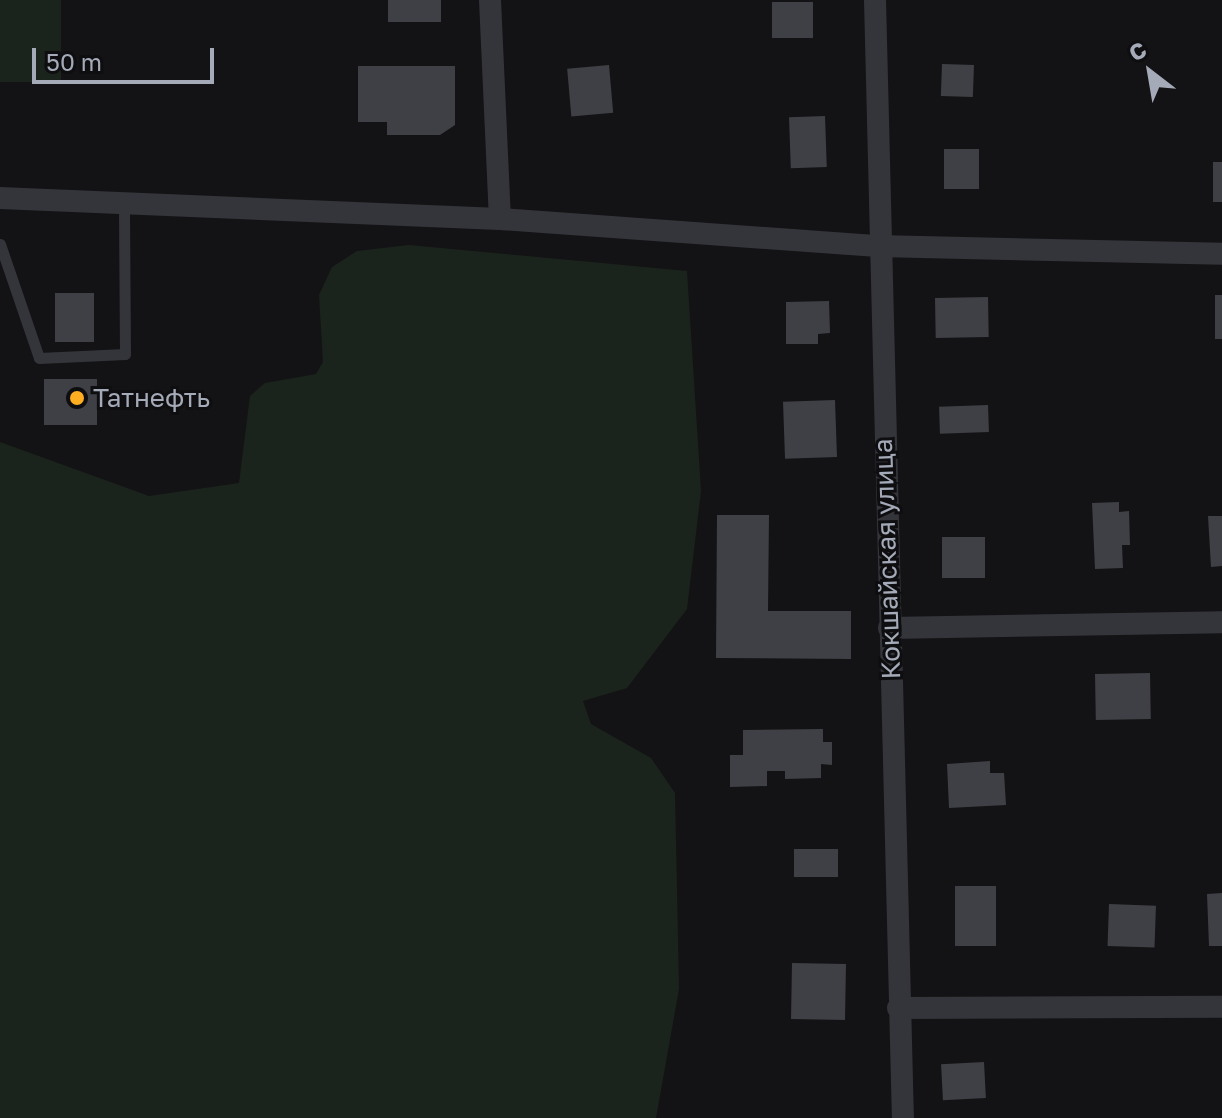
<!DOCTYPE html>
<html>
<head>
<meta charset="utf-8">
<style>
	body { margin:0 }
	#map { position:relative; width:1222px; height:1118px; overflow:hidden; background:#131315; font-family:"Golos Text",sans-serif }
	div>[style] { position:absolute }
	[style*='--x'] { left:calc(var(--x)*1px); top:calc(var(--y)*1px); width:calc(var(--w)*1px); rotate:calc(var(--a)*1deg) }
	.green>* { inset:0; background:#1b241c; transform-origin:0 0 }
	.building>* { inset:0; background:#3f4045; transform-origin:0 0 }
	.service>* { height:11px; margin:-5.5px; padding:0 5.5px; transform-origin:5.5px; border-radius:5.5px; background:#34353b }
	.minor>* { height:22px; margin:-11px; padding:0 11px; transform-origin:11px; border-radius:11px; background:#34353b }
	.dots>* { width:22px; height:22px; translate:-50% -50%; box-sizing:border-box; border:4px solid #0e0e10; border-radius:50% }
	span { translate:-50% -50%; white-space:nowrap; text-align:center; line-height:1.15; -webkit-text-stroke:6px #0e0e10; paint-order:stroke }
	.poi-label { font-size:26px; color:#a4aab7 }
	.left { translate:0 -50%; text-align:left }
	.street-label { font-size:26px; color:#a4aab7 }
	.north { position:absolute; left:1110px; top:32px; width:80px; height:80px; -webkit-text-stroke:6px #0e0e10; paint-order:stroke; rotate:329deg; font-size:22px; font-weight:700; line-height:32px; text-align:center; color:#a4aab7 }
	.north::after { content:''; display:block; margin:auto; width:28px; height:36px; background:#a4aab7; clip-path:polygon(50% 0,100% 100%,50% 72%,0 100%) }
	.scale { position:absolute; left:32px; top:48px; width:182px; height:36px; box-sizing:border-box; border:4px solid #a4aab7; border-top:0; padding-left:10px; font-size:24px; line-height:28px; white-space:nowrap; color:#a4aab7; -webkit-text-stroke:6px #0e0e10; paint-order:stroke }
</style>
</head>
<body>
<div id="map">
	<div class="green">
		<i style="left:0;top:0;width:61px;height:82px"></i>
		<i style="clip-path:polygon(409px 245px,687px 271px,701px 491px,687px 609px,627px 688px,583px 701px,591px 724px,651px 758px,675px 793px,679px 989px,656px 1118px,0 1118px,0 442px,149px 496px,239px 483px,250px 396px,265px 383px,316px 374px,323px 362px,319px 295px,332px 267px,357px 251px)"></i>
	</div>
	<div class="building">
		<i style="left:388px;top:0;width:53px;height:22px"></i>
		<i style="left:772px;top:2px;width:41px;height:36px"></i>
		<i style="left:942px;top:64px;width:32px;height:32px;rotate:2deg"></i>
		<i style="left:609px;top:65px;width:48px;height:42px;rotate:85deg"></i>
		<i style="clip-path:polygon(358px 66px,455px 66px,455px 125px,440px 135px,387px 135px,387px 122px,358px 122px)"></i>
		<i style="left:825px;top:116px;width:51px;height:36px;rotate:88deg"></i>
		<i style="left:944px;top:149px;width:35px;height:40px"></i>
		<i style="left:1213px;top:162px;width:9px;height:40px"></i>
		<i style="left:55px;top:293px;width:39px;height:49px"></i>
		<i style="left:1215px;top:295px;width:7px;height:44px"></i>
		<i style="left:988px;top:297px;width:40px;height:53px;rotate:89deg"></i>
		<i style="clip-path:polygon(829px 301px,830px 333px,818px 334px,818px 344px,786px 344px,786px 302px)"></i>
		<i style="left:44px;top:379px;width:53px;height:46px"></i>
		<i style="left:835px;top:400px;width:57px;height:52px;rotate:88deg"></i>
		<i style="left:988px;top:405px;width:27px;height:49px;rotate:88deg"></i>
		<i style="clip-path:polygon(1119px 502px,1119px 512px,1129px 511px,1130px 545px,1122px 545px,1123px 568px,1095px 569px,1092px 503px)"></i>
		<i style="clip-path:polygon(717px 515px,769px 515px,768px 611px,851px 611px,851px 659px,716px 658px)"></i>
		<i style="clip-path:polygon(1208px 516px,1222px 516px,1222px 566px,1211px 567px)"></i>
		<i style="left:942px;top:537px;width:43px;height:41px"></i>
		<i style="left:1150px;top:673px;width:46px;height:55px;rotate:89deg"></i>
		<i style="clip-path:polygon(823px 729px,823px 742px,832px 742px,832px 765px,821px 764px,821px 778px,785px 779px,785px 771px,767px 771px,767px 786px,730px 787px,730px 755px,743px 755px,743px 730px)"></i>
		<i style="clip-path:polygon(990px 761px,990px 773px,1004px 773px,1006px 805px,949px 808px,947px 764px)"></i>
		<i style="left:794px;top:849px;width:44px;height:28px"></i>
		<i style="left:955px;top:886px;width:41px;height:60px"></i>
		<i style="clip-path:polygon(1222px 893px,1222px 946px,1209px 946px,1207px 894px)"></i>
		<i style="left:1109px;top:904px;width:47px;height:42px;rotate:2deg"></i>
		<i style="left:792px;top:963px;width:54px;height:56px;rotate:1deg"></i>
		<i style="left:984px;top:1062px;width:36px;height:43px;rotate:87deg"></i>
	</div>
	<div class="service">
		<i style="--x:0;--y:244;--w:120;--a:71.1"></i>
		<i style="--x:39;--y:358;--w:86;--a:-2.7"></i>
		<i style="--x:125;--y:354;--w:152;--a:-90.4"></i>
	</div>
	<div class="minor">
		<i style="--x:490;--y:0;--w:219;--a:87.4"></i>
		<i style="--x:875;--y:0;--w:1118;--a:88.57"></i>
		<i style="--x:0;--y:198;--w:500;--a:2.41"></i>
		<i style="--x:500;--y:219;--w:379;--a:4.1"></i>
		<i style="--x:878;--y:246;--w:344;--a:1.3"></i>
		<i style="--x:889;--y:628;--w:333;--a:-1"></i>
		<i style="--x:898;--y:1008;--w:324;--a:-0.2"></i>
	</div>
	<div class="dots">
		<i style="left:77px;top:398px;background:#ffae22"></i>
	</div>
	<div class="poi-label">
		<span class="left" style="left:93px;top:398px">Татнефть</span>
	</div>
	<div class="street-label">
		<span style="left:887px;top:559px;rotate:-92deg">Кокшайская улица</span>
	</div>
	<div class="north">С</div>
	<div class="scale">50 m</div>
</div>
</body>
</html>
